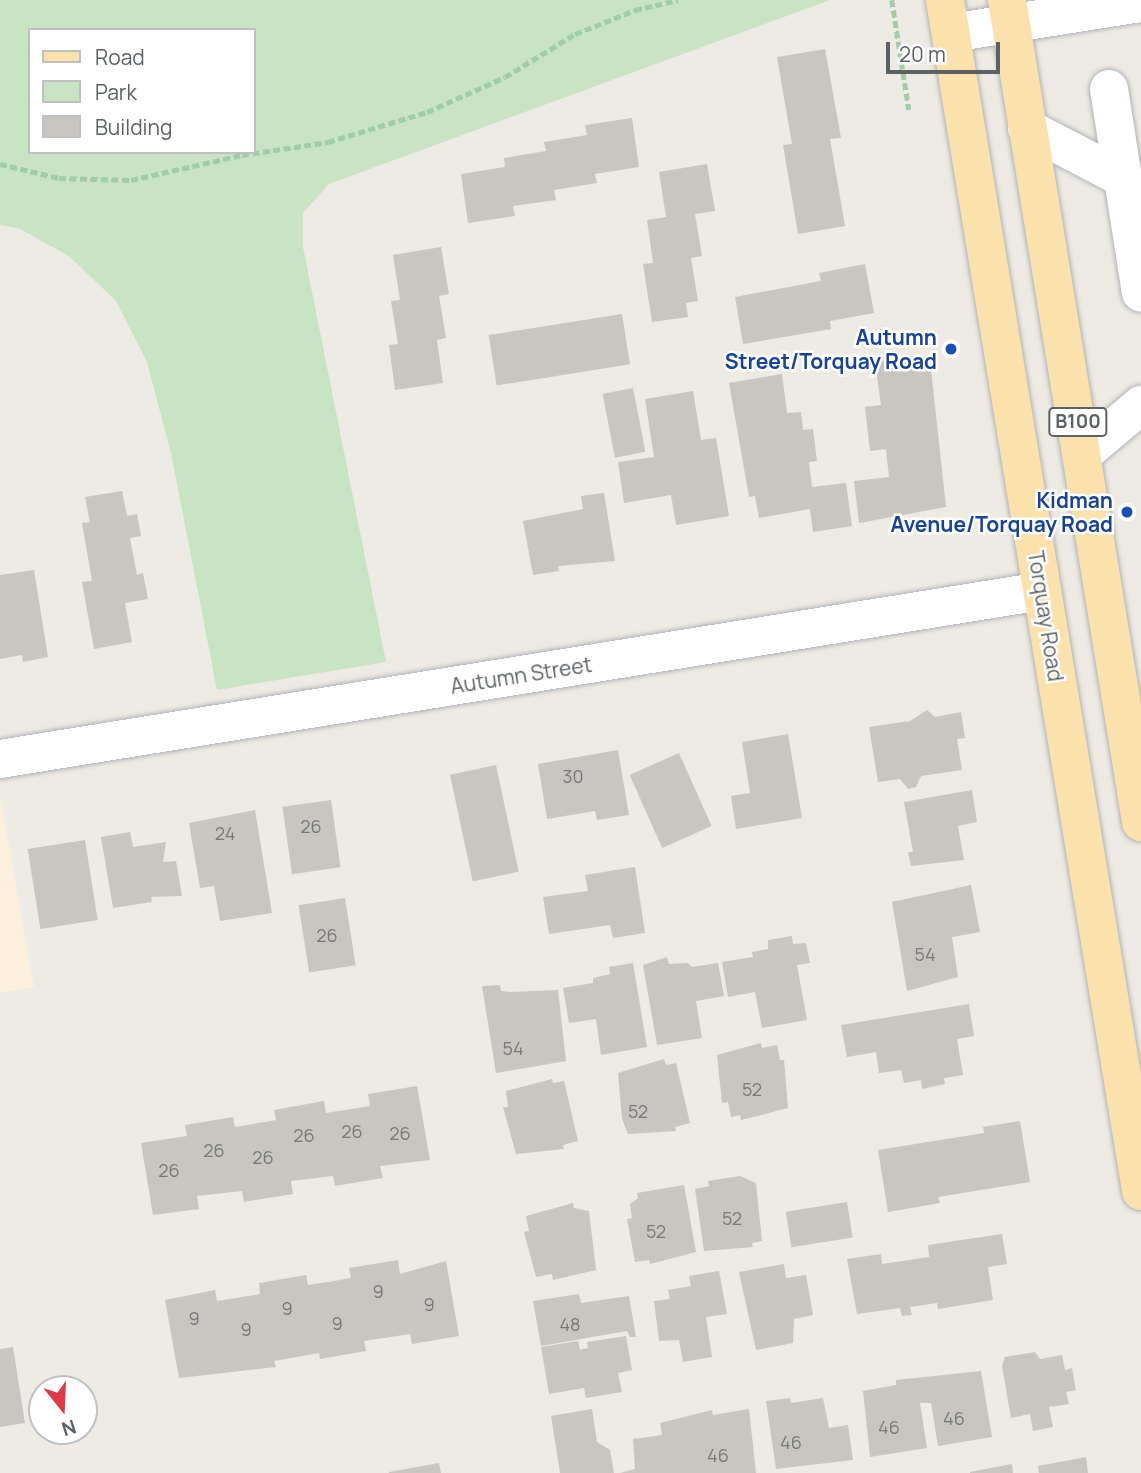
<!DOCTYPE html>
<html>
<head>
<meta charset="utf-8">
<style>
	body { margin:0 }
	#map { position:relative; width:1141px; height:1473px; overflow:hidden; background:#eeeae4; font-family:Manrope,sans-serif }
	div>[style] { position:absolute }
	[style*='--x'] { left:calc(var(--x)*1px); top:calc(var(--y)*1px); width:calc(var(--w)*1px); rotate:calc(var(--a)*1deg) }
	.commercial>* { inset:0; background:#fcefdb }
	.green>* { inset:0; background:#c8e4c2 }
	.building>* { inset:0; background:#c9c5c1; transform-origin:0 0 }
	.path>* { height:4.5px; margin-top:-2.25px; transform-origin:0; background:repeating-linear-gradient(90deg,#a0cda4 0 7px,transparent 0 10.5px) }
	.roads { filter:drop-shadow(0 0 2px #b0b3b6) drop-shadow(0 0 2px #b0b3b6) }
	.minor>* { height:38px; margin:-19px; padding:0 19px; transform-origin:19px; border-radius:19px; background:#fff }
	.major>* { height:38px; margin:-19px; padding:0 19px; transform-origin:19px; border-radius:19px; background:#fbe1ac }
	.dots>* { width:19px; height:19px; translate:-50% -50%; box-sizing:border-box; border:4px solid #fff; border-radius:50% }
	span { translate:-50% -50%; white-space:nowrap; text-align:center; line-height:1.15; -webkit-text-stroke:5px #fff; paint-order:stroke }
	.number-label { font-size:18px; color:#777a7b }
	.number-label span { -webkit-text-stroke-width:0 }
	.shield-label span { padding:2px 5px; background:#fff; border:2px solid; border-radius:5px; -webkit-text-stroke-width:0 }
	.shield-label { font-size:19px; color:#5c6164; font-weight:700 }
	.transit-label { font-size:21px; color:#164399; font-weight:700 }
	.right { translate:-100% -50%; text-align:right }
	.street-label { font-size:21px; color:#5c6164 }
	.legend { position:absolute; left:28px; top:28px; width:228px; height:126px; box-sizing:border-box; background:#fff; border:2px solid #bec0c1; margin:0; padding:9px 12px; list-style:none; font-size:21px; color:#5c6164 }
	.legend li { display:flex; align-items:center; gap:14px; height:35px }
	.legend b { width:35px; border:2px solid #bec0c1 }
	.north { position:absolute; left:28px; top:1375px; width:70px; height:70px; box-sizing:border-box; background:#fff; border:2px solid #bec0c1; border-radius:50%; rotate:162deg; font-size:19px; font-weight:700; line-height:28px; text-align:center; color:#5c6164 }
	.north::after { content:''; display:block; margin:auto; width:24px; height:32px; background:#e13846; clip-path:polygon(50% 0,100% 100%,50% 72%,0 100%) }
	.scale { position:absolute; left:886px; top:42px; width:114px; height:32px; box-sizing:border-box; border:4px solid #5c6164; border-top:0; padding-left:9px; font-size:21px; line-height:24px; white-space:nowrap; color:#5c6164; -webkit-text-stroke:5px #fff; paint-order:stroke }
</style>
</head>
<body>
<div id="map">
	<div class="commercial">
		<i style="clip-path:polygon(0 795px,34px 987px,0 993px)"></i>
	</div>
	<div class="green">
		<i style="clip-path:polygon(evenodd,0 0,830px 0,329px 184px,303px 213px,303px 247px,386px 662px,217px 690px,171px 453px,147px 362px,116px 301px,69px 256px,18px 228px,0 225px,0 0,30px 30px,254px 30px,254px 152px,30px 152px,30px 30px)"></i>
	</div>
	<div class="building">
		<i style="clip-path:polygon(825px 49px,841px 138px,830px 139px,845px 226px,798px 234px,783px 145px,792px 144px,777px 57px)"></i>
		<i style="clip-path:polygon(632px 118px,639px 167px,595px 174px,597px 183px,554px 190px,556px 200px,513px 206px,515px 216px,468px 223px,461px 174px,505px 167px,504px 158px,546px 151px,544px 142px,587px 135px,585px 125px)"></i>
		<i style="clip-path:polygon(707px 164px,715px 211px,695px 214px,702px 256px,691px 258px,698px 301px,686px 303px,688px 317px,652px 322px,643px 264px,653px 263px,647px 220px,666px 217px,659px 172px)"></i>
		<i style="clip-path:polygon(441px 247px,449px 294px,439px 296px,446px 338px,437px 340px,443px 383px,395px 390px,389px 345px,398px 344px,391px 301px,400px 300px,393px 255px)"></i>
		<i style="clip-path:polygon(865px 264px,874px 313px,830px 321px,831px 329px,743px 344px,735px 297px,821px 281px,819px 273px)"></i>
		<i style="left:622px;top:314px;width:51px;height:135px;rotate:81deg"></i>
		<i style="clip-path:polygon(922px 355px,923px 361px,930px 360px,946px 507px,859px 523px,854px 481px,889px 477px,886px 449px,870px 451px,865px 407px,881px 405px,875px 362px)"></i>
		<i style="clip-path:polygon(782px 374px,787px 413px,801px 412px,803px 430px,813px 429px,817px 461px,809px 462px,812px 487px,846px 483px,852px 526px,813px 532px,810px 509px,759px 518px,755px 496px,749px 497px,729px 383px)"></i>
		<i style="left:633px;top:388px;width:65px;height:31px;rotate:79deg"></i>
		<i style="clip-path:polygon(693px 391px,701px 440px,716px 438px,729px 516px,676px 525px,671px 495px,624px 503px,618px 462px,654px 457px,645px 399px)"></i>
		<i style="clip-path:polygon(122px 491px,127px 516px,137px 514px,141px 536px,130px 538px,137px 575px,143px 573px,148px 599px,125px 603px,132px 642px,94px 649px,82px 582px,92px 581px,82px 523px,90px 522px,85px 497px)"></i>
		<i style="clip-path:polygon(604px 493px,615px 561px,558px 566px,559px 571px,533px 575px,523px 521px,583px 509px,581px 496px)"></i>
		<i style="clip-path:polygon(34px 570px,48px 657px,23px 662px,22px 655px,0 659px,0 575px)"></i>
		<i style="clip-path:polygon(927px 710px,935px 717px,961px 712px,965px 738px,957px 739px,962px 770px,921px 776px,916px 787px,908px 789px,900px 779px,878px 782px,869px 727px,910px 721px)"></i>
		<i style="clip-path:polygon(788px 734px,802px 818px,736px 829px,731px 796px,750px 793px,742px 742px)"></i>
		<i style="clip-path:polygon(618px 750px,629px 815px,597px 820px,595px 811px,547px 819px,538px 764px)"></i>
		<i style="left:679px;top:753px;width:80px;height:54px;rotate:66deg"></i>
		<i style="left:496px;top:765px;width:109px;height:47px;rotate:78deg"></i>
		<i style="clip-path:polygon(972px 790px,977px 822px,958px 826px,964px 860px,911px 866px,908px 852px,913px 852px,904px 802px)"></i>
		<i style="left:331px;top:800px;width:68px;height:49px;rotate:82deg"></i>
		<i style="clip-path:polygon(255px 810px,272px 913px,220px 921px,214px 886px,200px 888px,189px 823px)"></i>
		<i style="clip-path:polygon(130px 832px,133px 847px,166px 842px,163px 862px,176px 861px,182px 896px,151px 897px,152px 902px,113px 908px,101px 837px)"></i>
		<i style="left:85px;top:840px;width:81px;height:58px;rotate:81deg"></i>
		<i style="clip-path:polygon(635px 867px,645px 933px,613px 938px,610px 925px,549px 934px,543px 897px,588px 891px,585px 875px)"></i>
		<i style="clip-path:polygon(971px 885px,980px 932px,952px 937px,958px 977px,907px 991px,892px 902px)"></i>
		<i style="left:345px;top:898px;width:68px;height:47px;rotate:81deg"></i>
		<i style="clip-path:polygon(792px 936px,793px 944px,806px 943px,810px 963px,797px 965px,807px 1020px,762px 1028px,755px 992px,728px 997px,722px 962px,753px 957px,752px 952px,768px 949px,768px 940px)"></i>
		<i style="clip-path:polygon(667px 957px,669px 964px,688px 963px,692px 967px,718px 963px,724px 996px,696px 1001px,702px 1038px,657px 1045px,643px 965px)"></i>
		<i style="clip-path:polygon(633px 963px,647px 1047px,601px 1055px,596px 1019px,569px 1023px,563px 988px,593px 983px,593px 978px,610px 974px,609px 967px)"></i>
		<i style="clip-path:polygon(500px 985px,501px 991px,511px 992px,558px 990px,566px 1061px,496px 1073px,482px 986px)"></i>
		<i style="clip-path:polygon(969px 1004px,974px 1036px,957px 1039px,963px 1075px,944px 1078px,945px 1084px,922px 1089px,921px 1080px,904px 1083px,901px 1070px,879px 1073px,876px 1052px,847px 1057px,841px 1025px)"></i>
		<i style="clip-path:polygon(761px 1043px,762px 1048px,777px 1045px,780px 1060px,784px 1060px,788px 1108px,741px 1120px,740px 1115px,731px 1117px,728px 1102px,722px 1103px,717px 1055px)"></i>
		<i style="clip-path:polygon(664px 1059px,666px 1065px,676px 1063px,690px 1123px,675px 1127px,676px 1131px,628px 1134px,622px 1119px,618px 1073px)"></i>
		<i style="clip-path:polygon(552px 1079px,553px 1083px,564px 1081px,578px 1141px,563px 1145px,564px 1149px,516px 1154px,503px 1107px,508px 1107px,506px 1091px)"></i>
		<i style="clip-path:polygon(417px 1086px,430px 1160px,380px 1166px,383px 1178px,335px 1186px,333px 1176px,291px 1181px,293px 1194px,244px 1202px,242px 1191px,197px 1196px,199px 1209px,153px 1215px,141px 1143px,187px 1136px,185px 1125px,233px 1117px,235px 1127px,276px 1120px,274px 1110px,324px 1101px,326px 1113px,370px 1106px,368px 1094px)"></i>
		<i style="clip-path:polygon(1020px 1121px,1030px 1182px,938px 1197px,940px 1203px,888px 1212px,878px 1150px,984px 1133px,983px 1127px)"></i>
		<i style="clip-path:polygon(740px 1176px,756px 1183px,762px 1241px,752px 1243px,753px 1247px,704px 1251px,695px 1189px,709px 1186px,708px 1181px)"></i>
		<i style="clip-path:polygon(684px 1185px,696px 1252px,650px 1264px,649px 1260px,635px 1262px,627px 1219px,632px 1218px,630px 1204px,638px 1198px,637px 1193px)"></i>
		<i style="left:847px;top:1202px;width:36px;height:62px;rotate:81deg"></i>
		<i style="clip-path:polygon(573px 1203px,574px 1208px,589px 1211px,596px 1270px,553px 1280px,552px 1274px,536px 1277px,524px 1232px,529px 1231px,526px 1216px)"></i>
		<i style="clip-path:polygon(1002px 1234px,1007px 1264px,988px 1267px,993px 1300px,938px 1309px,937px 1303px,910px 1307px,912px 1315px,902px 1316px,900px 1308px,857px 1314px,847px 1259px,881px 1254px,882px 1264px,929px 1257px,928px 1245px)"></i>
		<i style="clip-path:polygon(398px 1260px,400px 1274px,446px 1261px,459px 1336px,412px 1344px,410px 1334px,364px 1341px,366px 1351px,320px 1359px,319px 1353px,274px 1361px,276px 1367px,179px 1378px,165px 1300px,215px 1290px,217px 1301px,260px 1294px,259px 1283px,306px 1275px,308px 1285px,328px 1282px,351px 1278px,349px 1268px)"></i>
		<i style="clip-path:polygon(784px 1264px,786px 1278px,806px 1275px,813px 1315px,794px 1319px,793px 1343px,756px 1350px,739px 1272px)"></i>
		<i style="clip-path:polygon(719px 1271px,727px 1314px,706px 1317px,712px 1357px,683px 1362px,679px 1340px,659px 1341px,654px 1301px,670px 1299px,668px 1290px,691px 1286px,689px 1276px)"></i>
		<i style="clip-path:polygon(579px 1294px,581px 1303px,629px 1296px,636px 1337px,630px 1337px,627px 1331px,541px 1346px,533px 1301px)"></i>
		<i style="clip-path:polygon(626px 1336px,632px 1370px,618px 1373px,622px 1392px,586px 1398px,584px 1388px,549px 1394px,541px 1347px,578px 1341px,580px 1350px,588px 1348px,587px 1342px)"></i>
		<i style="clip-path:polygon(13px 1347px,25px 1423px,0 1427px,0 1349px)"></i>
		<i style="clip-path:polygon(1035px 1352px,1040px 1359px,1062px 1355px,1065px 1370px,1072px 1368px,1076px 1390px,1066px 1392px,1069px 1404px,1049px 1407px,1053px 1427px,1033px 1431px,1030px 1414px,1011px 1418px,1002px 1366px,1005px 1357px)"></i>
		<i style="clip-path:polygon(981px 1371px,992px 1437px,938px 1446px,931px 1403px,920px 1403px,927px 1448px,870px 1457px,863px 1391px,896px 1385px,896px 1380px)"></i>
		<i style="clip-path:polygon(790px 1398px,791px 1403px,823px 1398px,829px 1428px,848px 1425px,853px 1460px,776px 1469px,766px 1401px)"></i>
		<i style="clip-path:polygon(592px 1409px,597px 1442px,610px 1450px,614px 1473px,560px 1473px,551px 1416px)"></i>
		<i style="clip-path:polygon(749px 1409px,756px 1473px,620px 1473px,635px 1469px,633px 1439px,662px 1435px,660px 1423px,712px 1410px,713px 1415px)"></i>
		<i style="clip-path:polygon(1086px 1457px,1088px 1473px,1039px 1473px,1038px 1466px)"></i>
		<i style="clip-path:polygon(439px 1463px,441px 1473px,389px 1473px,389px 1472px)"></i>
		<i style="clip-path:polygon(1012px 1464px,1013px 1473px,970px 1473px,970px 1472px)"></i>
	</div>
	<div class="path">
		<i style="--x:892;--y:0;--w:111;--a:81.2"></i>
		<i style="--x:0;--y:164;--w:61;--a:13.3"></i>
		<i style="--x:59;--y:178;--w:72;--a:1.6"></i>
		<i style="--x:131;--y:180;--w:114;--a:-12.7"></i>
		<i style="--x:242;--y:155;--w:87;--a:-8.6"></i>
		<i style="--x:328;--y:142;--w:103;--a:-16.9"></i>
		<i style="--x:427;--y:112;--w:85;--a:-24.2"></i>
		<i style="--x:505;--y:77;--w:82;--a:-31.6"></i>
		<i style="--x:575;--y:34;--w:65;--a:-21.8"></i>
		<i style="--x:635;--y:10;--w:44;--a:-13.1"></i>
	</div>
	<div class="roads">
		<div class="minor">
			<i style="--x:951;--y:33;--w:192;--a:-9"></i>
			<i style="--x:1109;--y:89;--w:206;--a:81.1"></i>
			<i style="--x:1027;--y:128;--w:108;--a:27.5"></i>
			<i style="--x:1084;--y:453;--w:75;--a:-40.1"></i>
			<i style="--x:0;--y:759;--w:1055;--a:-9.16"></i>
		</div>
		<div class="major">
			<i style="--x:945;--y:0;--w:1207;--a:80.65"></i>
			<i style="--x:1007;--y:0;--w:833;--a:80.74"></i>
		</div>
	</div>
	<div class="dots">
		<i style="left:951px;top:349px;background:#1a4fb4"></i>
		<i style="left:1127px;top:512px;background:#1a4fb4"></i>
	</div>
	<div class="number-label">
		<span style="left:573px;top:776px">30</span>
		<span style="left:311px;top:826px">26</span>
		<span style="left:225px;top:833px">24</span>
		<span style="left:327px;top:935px">26</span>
		<span style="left:925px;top:954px">54</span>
		<span style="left:513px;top:1048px">54</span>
		<span style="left:752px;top:1089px">52</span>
		<span style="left:638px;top:1111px">52</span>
		<span style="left:352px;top:1131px">26</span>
		<span style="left:400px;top:1133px">26</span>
		<span style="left:304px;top:1135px">26</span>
		<span style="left:214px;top:1150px">26</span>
		<span style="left:263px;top:1157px">26</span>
		<span style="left:169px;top:1170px">26</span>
		<span style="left:732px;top:1218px">52</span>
		<span style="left:656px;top:1231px">52</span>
		<span style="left:378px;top:1291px">9</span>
		<span style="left:429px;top:1304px">9</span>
		<span style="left:287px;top:1308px">9</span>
		<span style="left:194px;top:1318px">9</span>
		<span style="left:337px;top:1323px">9</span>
		<span style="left:570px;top:1324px">48</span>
		<span style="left:246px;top:1329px">9</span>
		<span style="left:954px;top:1418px">46</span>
		<span style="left:889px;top:1427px">46</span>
		<span style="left:791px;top:1442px">46</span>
		<span style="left:718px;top:1455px">46</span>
	</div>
	<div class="shield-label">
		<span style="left:1078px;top:422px">B100</span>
	</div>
	<div class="transit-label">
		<span class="right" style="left:937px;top:349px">Autumn<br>Street/Torquay Road</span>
		<span class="right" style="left:1113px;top:512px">Kidman<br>Avenue/Torquay Road</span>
	</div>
	<div class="street-label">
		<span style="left:1046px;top:616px;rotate:81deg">Torquay Road</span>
		<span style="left:521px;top:675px;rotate:-9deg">Autumn Street</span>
	</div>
	<ul class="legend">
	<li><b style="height:9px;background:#fbe1ac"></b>Road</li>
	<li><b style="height:19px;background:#c8e4c2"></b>Park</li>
	<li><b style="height:19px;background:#c9c5c1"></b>Building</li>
	</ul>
	<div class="north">N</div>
	<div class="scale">20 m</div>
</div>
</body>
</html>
